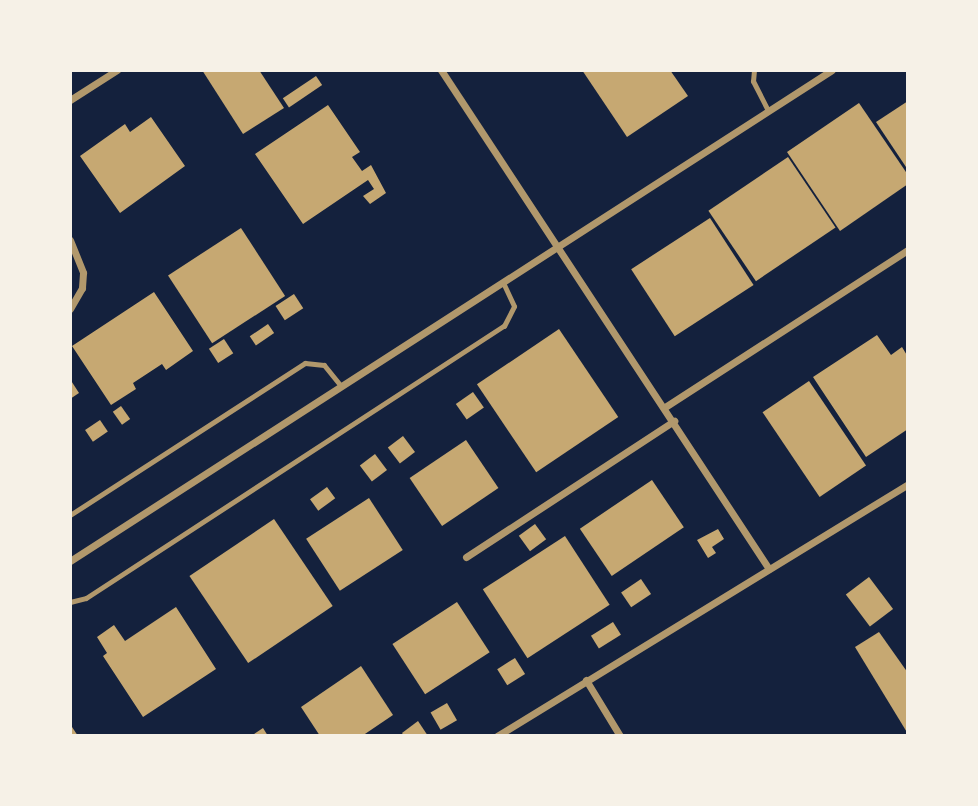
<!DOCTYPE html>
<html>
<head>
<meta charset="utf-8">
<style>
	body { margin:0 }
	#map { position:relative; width:978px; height:806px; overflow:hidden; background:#14213d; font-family:Raleway,sans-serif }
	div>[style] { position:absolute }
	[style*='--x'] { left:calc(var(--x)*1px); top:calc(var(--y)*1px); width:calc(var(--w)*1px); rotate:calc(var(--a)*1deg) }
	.building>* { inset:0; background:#c6a872; transform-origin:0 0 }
	.service>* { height:5px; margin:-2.5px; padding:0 2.5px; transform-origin:2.5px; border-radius:2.5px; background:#b1986c }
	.minor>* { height:7px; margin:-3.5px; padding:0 3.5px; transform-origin:3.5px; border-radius:3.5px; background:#b1986c }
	span { translate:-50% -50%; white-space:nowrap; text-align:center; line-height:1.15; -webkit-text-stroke:7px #f6f1e7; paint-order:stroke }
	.frame { position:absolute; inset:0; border:72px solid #f6f1e7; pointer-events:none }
</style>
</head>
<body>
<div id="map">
	<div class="building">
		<i style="clip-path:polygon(202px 70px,259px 70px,284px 108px,243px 134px)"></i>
		<i style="clip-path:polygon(582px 70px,670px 70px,688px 96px,627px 137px)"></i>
		<i style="left:316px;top:76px;width:11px;height:40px;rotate:56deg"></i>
		<i style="clip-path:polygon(908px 101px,908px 170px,876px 122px)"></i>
		<i style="clip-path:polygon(859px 103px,908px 175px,908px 184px,840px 231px,787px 152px)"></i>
		<i style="clip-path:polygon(328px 105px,360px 152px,352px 157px,362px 171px,371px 165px,386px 193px,370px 204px,363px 196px,374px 189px,368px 180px,303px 224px,255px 154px)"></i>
		<i style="clip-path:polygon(151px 117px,185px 166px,120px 213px,80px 156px,125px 124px,130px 132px)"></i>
		<i style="left:788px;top:157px;width:85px;height:96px;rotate:56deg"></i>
		<i style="left:710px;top:218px;width:80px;height:94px;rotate:57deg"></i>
		<i style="left:241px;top:228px;width:81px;height:87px;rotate:57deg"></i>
		<i style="clip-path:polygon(154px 292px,193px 351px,166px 370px,162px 364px,133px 383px,136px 389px,111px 405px,72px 346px)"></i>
		<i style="left:294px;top:294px;width:17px;height:22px;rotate:57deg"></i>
		<i style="left:268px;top:324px;width:11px;height:22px;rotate:56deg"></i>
		<i style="left:559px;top:329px;width:106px;height:99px;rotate:56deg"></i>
		<i style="clip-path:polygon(877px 335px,891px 355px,902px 347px,908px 357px,908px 429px,866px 457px,813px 377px)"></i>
		<i style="left:224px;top:339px;width:17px;height:18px;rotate:57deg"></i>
		<i style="clip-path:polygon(70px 379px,79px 393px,70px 399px)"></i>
		<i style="left:809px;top:381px;width:102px;height:56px;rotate:56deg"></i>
		<i style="left:473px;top:392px;width:19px;height:21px;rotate:55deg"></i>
		<i style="left:121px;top:406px;width:16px;height:10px;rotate:55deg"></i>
		<i style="left:100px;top:420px;width:14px;height:18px;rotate:56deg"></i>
		<i style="left:403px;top:436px;width:20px;height:19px;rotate:53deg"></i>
		<i style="left:466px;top:440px;width:58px;height:68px;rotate:56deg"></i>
		<i style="left:375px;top:454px;width:20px;height:19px;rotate:53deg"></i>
		<i style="left:652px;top:480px;width:57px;height:87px;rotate:56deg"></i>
		<i style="left:327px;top:487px;width:14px;height:21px;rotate:54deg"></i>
		<i style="left:369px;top:498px;width:62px;height:75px;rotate:57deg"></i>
		<i style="left:274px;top:519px;width:105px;height:102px;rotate:56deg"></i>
		<i style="left:535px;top:524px;width:19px;height:20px;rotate:54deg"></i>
		<i style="clip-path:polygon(718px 529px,724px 539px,712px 547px,716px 553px,708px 558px,697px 540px)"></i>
		<i style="left:565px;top:536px;width:82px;height:98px;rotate:57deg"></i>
		<i style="left:869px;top:577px;width:40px;height:29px;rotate:53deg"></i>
		<i style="left:641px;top:579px;width:18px;height:24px;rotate:56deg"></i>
		<i style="left:457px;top:602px;width:60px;height:77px;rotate:57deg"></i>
		<i style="clip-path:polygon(176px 607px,216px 669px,143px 717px,103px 656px,107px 653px,97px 637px,114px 625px,125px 641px)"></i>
		<i style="left:613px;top:622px;width:15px;height:26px;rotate:58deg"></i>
		<i style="clip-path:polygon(879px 632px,908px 673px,908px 734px,855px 647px)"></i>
		<i style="left:515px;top:658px;width:19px;height:21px;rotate:58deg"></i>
		<i style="clip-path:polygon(361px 666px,393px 715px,362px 736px,320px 736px,301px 707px)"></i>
		<i style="left:447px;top:703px;width:20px;height:19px;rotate:60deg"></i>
		<i style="clip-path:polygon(418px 721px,428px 736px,404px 736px,402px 733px)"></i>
		<i style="clip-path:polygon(70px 724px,78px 736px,70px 736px)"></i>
		<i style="clip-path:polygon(263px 728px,268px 736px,251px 736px)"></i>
	</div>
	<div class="service">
		<i style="--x:754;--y:70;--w:11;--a:95"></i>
		<i style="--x:753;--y:81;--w:34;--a:63"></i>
		<i style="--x:70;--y:515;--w:280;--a:-32.9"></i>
		<i style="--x:305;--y:363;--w:19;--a:6"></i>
		<i style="--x:324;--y:365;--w:27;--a:51"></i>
		<i style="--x:70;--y:602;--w:16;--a:-14"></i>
		<i style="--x:86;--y:598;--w:499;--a:-33.1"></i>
		<i style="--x:504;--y:326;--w:22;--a:-63"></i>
		<i style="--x:514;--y:306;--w:26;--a:-115"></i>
	</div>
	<div class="minor">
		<i style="--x:441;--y:70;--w:597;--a:56.68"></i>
		<i style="--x:70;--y:100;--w:56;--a:-32.6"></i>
		<i style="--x:70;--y:240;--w:35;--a:68"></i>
		<i style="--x:83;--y:273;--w:15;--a:94"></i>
		<i style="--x:82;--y:288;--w:24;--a:120"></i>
		<i style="--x:665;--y:407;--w:289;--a:-32.9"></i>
		<i style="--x:466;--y:557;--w:249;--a:-33.2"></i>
		<i style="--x:70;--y:561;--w:906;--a:-32.8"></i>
		<i style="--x:586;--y:680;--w:66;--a:58.7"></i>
		<i style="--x:497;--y:736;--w:482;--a:-31.5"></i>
	</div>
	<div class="frame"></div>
</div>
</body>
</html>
